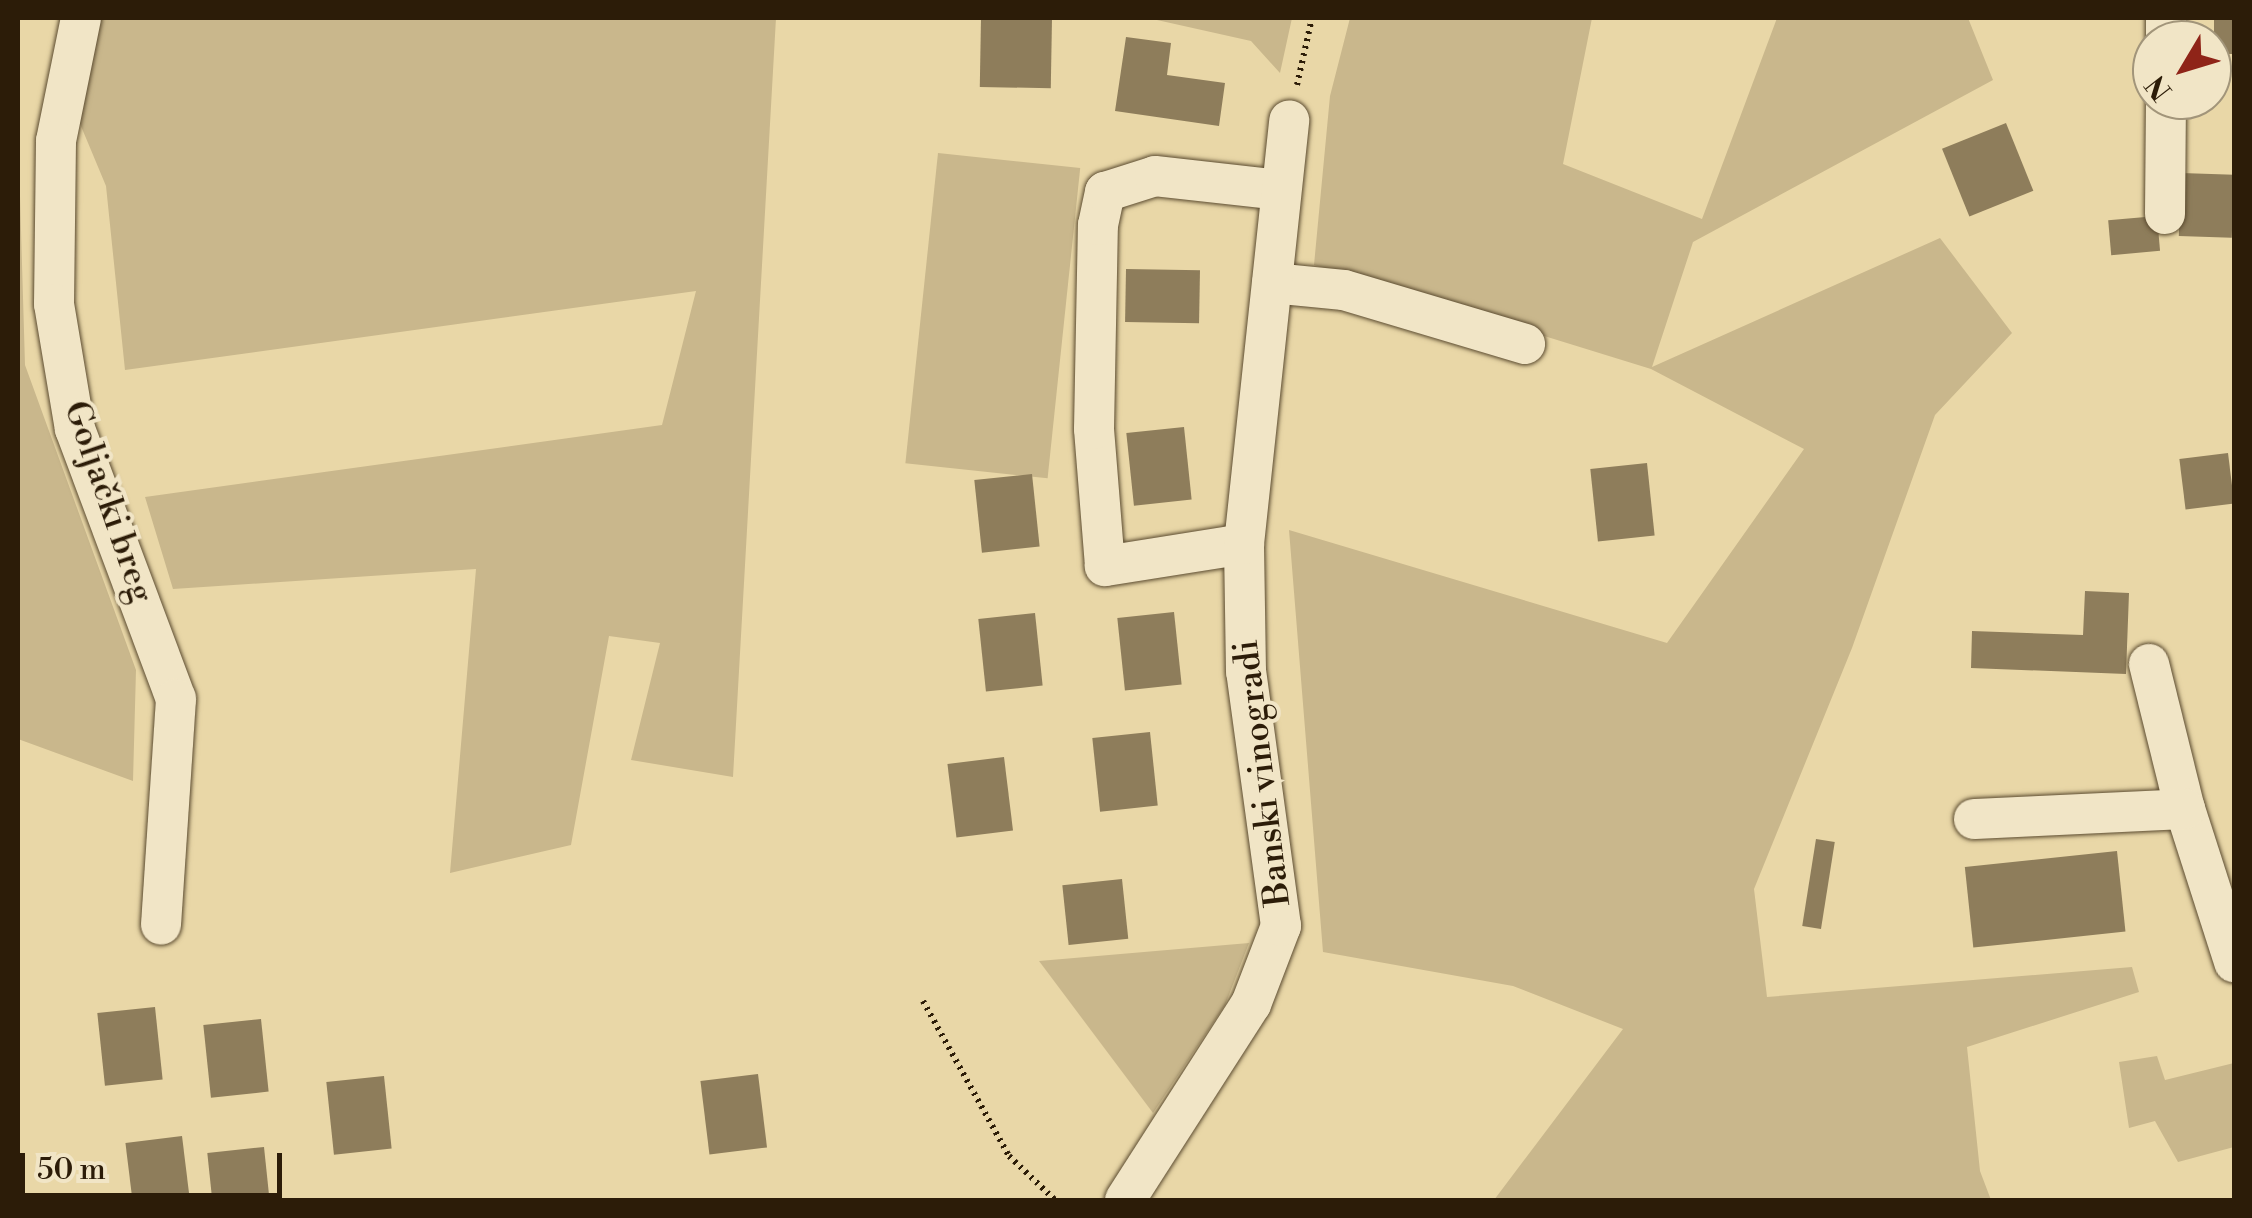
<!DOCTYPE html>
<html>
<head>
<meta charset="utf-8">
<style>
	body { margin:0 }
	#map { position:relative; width:2252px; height:1218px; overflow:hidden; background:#e9d7a7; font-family:"Libre Bodoni",serif }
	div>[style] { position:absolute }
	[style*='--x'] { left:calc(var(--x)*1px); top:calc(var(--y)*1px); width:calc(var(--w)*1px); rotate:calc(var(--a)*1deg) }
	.green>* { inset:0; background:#c9b78c; transform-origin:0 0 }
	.building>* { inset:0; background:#8e7d5b; transform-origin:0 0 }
	.path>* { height:6px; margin-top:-3px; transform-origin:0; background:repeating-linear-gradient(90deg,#2c1c08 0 2.5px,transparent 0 7.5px) }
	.roads { filter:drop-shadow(0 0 2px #5b4b30) drop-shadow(0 0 2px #5b4b30) }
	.minor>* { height:40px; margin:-20px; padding:0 20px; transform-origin:20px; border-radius:20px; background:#f1e5c6 }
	span { translate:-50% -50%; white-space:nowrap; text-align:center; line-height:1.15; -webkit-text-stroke:8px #f1e5c6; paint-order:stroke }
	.street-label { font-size:35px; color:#2c1c08 }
	.frame { position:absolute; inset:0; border:20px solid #2c1c08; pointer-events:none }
	.north { position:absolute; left:2132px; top:20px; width:100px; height:100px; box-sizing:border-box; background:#f1e5c6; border:2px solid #a2957a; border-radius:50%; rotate:232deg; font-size:28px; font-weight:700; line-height:40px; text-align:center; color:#2c1c08 }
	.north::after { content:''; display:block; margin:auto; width:35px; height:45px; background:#8f2418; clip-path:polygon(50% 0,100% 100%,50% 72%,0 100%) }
	.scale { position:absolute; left:20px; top:1153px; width:262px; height:45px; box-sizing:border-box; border:5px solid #2c1c08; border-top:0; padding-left:12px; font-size:30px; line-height:35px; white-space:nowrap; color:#2c1c08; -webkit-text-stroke:8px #f1e5c6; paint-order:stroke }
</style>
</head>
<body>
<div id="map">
	<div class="green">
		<i style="clip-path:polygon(98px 18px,776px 18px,733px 777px,631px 760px,660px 643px,609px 636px,571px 845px,450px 873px,476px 569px,173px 589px,145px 497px,662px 425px,696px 291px,125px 370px,106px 186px,73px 107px)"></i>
		<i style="clip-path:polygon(1148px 18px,1292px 18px,1280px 73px,1251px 41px)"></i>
		<i style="clip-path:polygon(1350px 18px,1592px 18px,1563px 164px,1702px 219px,1777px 18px,1968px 18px,1993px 80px,1693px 242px,1652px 367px,1940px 238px,2012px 333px,1935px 415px,1852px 648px,1754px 889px,1767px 997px,2132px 967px,2139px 992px,1967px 1047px,1980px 1171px,1991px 1200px,1494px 1200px,1623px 1029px,1513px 986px,1323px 952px,1289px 530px,1667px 643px,1804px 449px,1651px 369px,1314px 265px,1330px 96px)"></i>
		<i style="clip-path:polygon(18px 128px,25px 365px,136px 670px,133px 781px,18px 739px)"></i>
		<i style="left:938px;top:153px;width:143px;height:312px;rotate:6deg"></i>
		<i style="clip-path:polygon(1249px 943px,1225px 1005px,1153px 1113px,1039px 961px)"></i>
		<i style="clip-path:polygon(2157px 1056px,2165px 1080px,2234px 1063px,2234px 1147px,2178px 1162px,2155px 1121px,2129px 1128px,2119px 1062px)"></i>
	</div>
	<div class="building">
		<i style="left:981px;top:18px;width:71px;height:69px;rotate:1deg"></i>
		<i style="left:2214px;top:18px;width:20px;height:36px"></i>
		<i style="clip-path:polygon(1126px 37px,1171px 43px,1167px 75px,1225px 83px,1219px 126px,1115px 111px)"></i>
		<i style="left:2006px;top:123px;width:73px;height:69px;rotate:68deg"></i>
		<i style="left:2181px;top:173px;width:53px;height:63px;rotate:2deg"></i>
		<i style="left:2157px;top:216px;width:35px;height:49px;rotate:85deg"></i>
		<i style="left:1126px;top:269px;width:74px;height:53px;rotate:1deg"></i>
		<i style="left:1184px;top:427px;width:73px;height:58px;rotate:84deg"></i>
		<i style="left:2228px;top:453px;width:51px;height:49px;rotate:83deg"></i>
		<i style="left:1647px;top:463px;width:73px;height:57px;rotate:84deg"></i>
		<i style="left:1032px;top:474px;width:73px;height:58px;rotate:84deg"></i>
		<i style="clip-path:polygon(2085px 591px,2129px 593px,2126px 674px,1971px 668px,1972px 631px,2083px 635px)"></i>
		<i style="left:1174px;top:612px;width:73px;height:57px;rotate:84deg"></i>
		<i style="left:1035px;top:613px;width:73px;height:57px;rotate:84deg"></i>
		<i style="left:1150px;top:732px;width:74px;height:58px;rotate:84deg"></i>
		<i style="left:1004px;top:757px;width:74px;height:57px;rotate:83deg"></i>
		<i style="left:1816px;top:839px;width:19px;height:88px;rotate:9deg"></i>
		<i style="left:2117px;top:851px;width:81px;height:153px;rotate:84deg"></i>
		<i style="left:1122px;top:879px;width:60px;height:60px;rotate:84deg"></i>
		<i style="left:155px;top:1007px;width:73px;height:58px;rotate:84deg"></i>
		<i style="left:261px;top:1019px;width:73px;height:58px;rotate:84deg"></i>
		<i style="left:758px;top:1074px;width:74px;height:58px;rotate:83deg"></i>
		<i style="left:384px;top:1076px;width:73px;height:58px;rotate:84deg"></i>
		<i style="left:182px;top:1136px;width:64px;height:57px;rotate:83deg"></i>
		<i style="left:264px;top:1147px;width:53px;height:57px;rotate:84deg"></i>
	</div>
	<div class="path">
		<i style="--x:1297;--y:85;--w:69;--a:-77.4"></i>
		<i style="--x:923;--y:1001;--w:177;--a:61"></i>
		<i style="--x:1009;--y:1156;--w:64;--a:43.7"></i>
	</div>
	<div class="roads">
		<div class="minor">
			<i style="--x:81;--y:18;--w:126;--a:101.5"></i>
			<i style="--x:56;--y:141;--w:163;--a:90.7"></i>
			<i style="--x:54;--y:304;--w:127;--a:80.5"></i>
			<i style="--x:75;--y:429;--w:288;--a:69.5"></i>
			<i style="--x:176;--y:699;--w:226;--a:93.8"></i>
			<i style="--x:2166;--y:40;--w:22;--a:-90"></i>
			<i style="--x:2165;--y:214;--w:114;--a:-89.5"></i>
			<i style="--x:1272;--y:283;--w:72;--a:5.6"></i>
			<i style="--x:1344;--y:290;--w:189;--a:16.6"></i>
			<i style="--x:1244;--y:544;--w:141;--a:171"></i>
			<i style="--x:1105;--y:566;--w:137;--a:-94.6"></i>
			<i style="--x:1094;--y:429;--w:204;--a:-88.9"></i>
			<i style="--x:1098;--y:225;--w:34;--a:-78"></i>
			<i style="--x:1105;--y:192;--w:52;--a:-17.7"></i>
			<i style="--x:1155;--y:176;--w:125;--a:6.4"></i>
			<i style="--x:2149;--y:664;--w:149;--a:76.1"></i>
			<i style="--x:2185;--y:809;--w:161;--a:72.2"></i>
			<i style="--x:1974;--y:819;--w:211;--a:-2.7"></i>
			<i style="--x:1125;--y:1200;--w:233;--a:-57.3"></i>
			<i style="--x:1251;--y:1004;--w:84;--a:-69"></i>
			<i style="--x:1281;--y:926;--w:256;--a:-97.8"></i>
			<i style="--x:1246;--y:672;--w:128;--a:-90.9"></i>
			<i style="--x:1244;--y:544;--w:426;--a:-83.9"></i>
		</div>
	</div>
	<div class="street-label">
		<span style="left:108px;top:502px;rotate:71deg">Goljački breg</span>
		<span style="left:1263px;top:773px;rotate:-97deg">Banski vinogradi</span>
	</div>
	<div class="frame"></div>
	<div class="north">N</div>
	<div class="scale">50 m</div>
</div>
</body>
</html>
